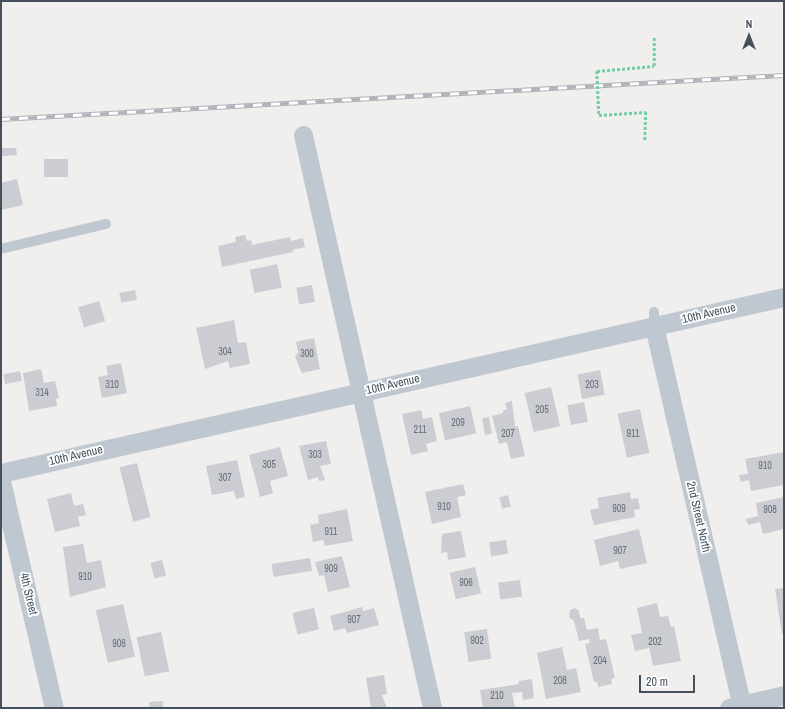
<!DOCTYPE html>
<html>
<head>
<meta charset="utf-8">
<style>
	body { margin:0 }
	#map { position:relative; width:785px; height:709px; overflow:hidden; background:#f1eeee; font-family:"Archivo Narrow",sans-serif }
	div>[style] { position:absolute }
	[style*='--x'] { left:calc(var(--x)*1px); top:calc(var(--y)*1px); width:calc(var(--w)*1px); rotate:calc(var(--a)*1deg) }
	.building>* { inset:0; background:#cbcdd3; transform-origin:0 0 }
	.path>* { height:2.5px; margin-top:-1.25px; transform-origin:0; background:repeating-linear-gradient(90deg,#73cea8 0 3px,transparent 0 5px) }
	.service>* { height:10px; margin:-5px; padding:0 5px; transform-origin:5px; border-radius:5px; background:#bfc8d1 }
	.minor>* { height:19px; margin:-9.5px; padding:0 9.5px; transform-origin:9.5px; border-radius:9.5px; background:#bfc8d1 }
	.rail>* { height:4.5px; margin-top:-2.25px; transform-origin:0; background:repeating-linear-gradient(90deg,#fff 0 9px,#b0b3b9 0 18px); box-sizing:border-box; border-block:1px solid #b0b3b9 }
	.path-bridge>* { height:2.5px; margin-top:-1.25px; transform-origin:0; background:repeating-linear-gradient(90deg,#73cea8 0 3px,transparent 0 5px) }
	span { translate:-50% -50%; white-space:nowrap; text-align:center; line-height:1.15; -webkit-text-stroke:3.5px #fff; paint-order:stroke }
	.number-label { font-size:10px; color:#676f7a }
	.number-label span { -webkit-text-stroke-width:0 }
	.street-label { font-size:12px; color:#46505c }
	.frame { position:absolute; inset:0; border:2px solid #46505c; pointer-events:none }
	.north { position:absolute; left:729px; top:16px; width:40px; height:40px; -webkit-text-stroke:3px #fff; paint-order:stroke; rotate:0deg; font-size:11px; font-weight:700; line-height:16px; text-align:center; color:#46505c }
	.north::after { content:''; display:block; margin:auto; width:14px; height:18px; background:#46505c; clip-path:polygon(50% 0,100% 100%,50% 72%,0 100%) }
	.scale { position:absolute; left:639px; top:675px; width:56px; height:18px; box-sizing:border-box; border:2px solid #46505c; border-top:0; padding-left:5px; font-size:12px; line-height:14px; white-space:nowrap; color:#46505c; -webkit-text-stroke:3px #fff; paint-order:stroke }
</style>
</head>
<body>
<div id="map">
	<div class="building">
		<i style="clip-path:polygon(1px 148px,16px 148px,17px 155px,1px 156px)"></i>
		<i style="left:44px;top:159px;width:24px;height:18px"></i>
		<i style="clip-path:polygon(17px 179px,23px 205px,1px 210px,1px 183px)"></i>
		<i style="clip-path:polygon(245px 235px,247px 241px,251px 240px,252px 245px,290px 237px,291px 241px,303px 238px,305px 247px,292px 250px,293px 252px,222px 267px,218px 246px,236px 242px,235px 237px)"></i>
		<i style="left:277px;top:264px;width:24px;height:28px;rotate:78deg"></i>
		<i style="left:312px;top:285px;width:17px;height:16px;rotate:80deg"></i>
		<i style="left:135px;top:290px;width:10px;height:16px;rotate:79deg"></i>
		<i style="left:99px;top:301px;width:21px;height:22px;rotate:73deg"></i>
		<i style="clip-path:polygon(234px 320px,238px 343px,246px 342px,250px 364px,230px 368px,228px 361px,205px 369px,196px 328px)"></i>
		<i style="clip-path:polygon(314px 338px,320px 369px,302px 373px,295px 357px,298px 352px,296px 342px)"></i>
		<i style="clip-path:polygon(121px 363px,127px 393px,102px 398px,98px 377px,108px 375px,106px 366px)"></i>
		<i style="clip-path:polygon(41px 369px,44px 383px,55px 381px,59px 398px,56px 399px,57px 406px,29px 411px,23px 373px)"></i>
		<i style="left:600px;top:370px;width:25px;height:23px;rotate:79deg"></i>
		<i style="left:20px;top:371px;width:10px;height:17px;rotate:79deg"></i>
		<i style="left:551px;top:387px;width:40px;height:27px;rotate:77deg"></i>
		<i style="clip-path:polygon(512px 401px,515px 427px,518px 426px,525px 456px,511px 459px,507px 442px,499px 444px,492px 416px,503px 413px,503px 410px,507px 410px,505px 403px)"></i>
		<i style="left:584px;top:402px;width:20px;height:17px;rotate:79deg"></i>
		<i style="left:470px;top:406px;width:28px;height:32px;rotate:77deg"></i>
		<i style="left:640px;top:409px;width:45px;height:23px;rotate:78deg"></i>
		<i style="clip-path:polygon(421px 410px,423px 419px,432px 417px,437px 441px,426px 444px,428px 451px,411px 455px,402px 414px)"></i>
		<i style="left:489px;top:417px;width:17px;height:7px;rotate:80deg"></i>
		<i style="clip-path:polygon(326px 441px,331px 464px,320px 466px,325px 480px,319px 481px,318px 477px,308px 480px,299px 446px)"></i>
		<i style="clip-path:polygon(280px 447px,288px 476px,270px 481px,273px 493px,260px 497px,249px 455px)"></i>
		<i style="clip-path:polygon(784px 452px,784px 485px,751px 491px,749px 480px,741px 482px,739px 475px,748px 474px,745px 459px)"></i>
		<i style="clip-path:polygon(237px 460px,245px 497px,236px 499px,234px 491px,212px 495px,206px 466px)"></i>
		<i style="left:137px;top:463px;width:56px;height:18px;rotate:76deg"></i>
		<i style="clip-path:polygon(463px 484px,466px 495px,457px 497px,461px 517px,432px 524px,425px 492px)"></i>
		<i style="clip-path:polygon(630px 492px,631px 499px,638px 498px,640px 509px,634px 510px,635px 517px,594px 525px,590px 510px,599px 508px,597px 498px)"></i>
		<i style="clip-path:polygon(71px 493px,74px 506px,83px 504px,86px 515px,78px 517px,80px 526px,55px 532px,47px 499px)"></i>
		<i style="left:508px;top:495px;width:12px;height:9px;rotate:76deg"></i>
		<i style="clip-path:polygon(784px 497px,784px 529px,763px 534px,760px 522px,748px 525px,746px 519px,758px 516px,756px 503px)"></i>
		<i style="clip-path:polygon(347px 509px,353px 541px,325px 546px,323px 540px,313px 542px,310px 525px,319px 523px,318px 515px)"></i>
		<i style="clip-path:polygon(639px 529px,647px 563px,620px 569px,618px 561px,600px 566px,594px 540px)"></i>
		<i style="clip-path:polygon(461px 531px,466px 557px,448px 560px,447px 552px,441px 553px,442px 534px)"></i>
		<i style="left:506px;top:540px;width:14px;height:17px;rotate:82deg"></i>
		<i style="clip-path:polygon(83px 544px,87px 563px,101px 560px,106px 587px,70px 597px,63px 547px)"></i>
		<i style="clip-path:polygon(342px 556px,350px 587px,328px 592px,324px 575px,319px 576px,315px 562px)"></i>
		<i style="left:310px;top:558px;width:13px;height:39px;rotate:81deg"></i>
		<i style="left:162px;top:560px;width:16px;height:12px;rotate:75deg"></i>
		<i style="left:475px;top:567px;width:27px;height:26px;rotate:77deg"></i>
		<i style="left:520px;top:580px;width:17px;height:22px;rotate:83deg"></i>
		<i style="clip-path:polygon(784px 588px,784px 634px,782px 634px,775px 589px)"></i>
		<i style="clip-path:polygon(657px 603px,660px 617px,668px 616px,671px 627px,674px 626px,681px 661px,653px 666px,649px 648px,635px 651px,631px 635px,642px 633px,637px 608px)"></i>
		<i style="left:123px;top:604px;width:54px;height:28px;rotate:77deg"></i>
		<i style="clip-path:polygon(362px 607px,363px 611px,374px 608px,379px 625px,347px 633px,345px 628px,334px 631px,330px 616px)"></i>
		<i style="left:314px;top:608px;width:22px;height:22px;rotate:77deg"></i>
		<i style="clip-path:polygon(575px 608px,579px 611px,580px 618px,584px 618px,587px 630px,598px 628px,600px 640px,606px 639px,615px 678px,611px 679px,612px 684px,598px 687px,597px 682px,594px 682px,585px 644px,590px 643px,589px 639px,579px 641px,574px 621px,569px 617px,570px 610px)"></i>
		<i style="left:487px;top:629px;width:30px;height:23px;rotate:82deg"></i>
		<i style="left:161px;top:632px;width:40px;height:25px;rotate:78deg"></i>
		<i style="clip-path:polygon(562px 647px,567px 670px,576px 668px,581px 692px,546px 699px,537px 653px)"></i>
		<i style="clip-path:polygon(384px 675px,387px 694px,382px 695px,387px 708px,371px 708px,366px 678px)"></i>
		<i style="clip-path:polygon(532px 679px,534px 698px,523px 700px,522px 692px,512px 693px,515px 707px,483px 708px,480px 690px,519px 684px,519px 681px)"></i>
		<i style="clip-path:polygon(163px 701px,163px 708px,150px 708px,149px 702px)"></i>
	</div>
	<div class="path">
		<i style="--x:597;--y:71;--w:57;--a:-5"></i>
		<i style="--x:654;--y:66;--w:29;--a:-90"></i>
		<i style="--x:599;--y:115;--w:47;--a:-3.7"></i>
		<i style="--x:646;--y:112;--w:29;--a:92"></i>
	</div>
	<div class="service">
		<i style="--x:1;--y:249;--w:108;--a:-13.4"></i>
		<i style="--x:654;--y:312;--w:14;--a:90"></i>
	</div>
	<div class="minor">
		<i style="--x:303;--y:135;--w:587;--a:77.31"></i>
		<i style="--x:654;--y:326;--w:392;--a:77"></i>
		<i style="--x:1;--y:473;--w:803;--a:-12.67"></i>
		<i style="--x:1;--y:481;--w:233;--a:76.9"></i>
		<i style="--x:729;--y:708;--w:57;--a:-13.3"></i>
	</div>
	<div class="rail">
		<i style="--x:1;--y:119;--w:784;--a:-3.22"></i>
	</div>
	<div class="path-bridge">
		<i style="--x:597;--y:71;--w:44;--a:87.4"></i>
	</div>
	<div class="number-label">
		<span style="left:225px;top:352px">304</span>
		<span style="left:307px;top:354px">300</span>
		<span style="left:112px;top:385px">310</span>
		<span style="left:592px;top:385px">203</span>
		<span style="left:42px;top:393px">314</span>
		<span style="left:542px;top:410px">205</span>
		<span style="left:458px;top:423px">209</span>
		<span style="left:420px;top:430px">211</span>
		<span style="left:508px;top:434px">207</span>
		<span style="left:633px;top:434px">911</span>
		<span style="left:315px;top:455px">303</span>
		<span style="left:269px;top:465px">305</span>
		<span style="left:765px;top:466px">910</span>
		<span style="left:225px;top:478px">307</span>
		<span style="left:444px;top:507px">910</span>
		<span style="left:619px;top:509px">909</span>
		<span style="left:770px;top:510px">908</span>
		<span style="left:331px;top:532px">911</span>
		<span style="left:620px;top:551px">907</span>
		<span style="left:331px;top:569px">909</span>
		<span style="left:85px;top:577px">910</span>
		<span style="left:466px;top:583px">906</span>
		<span style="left:354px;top:620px">907</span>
		<span style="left:477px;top:641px">902</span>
		<span style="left:655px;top:642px">202</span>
		<span style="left:119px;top:644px">908</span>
		<span style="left:600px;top:661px">204</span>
		<span style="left:560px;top:681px">208</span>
		<span style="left:497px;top:696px">210</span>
	</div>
	<div class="street-label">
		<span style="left:709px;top:314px;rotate:-13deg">10th Avenue</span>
		<span style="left:393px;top:385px;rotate:-13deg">10th Avenue</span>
		<span style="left:76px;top:456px;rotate:-13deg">10th Avenue</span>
		<span style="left:698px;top:517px;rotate:77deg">2nd Street North</span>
		<span style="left:28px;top:594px;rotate:77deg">4th Street</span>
	</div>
	<div class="frame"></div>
	<div class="north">N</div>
	<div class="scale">20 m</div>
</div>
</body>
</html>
